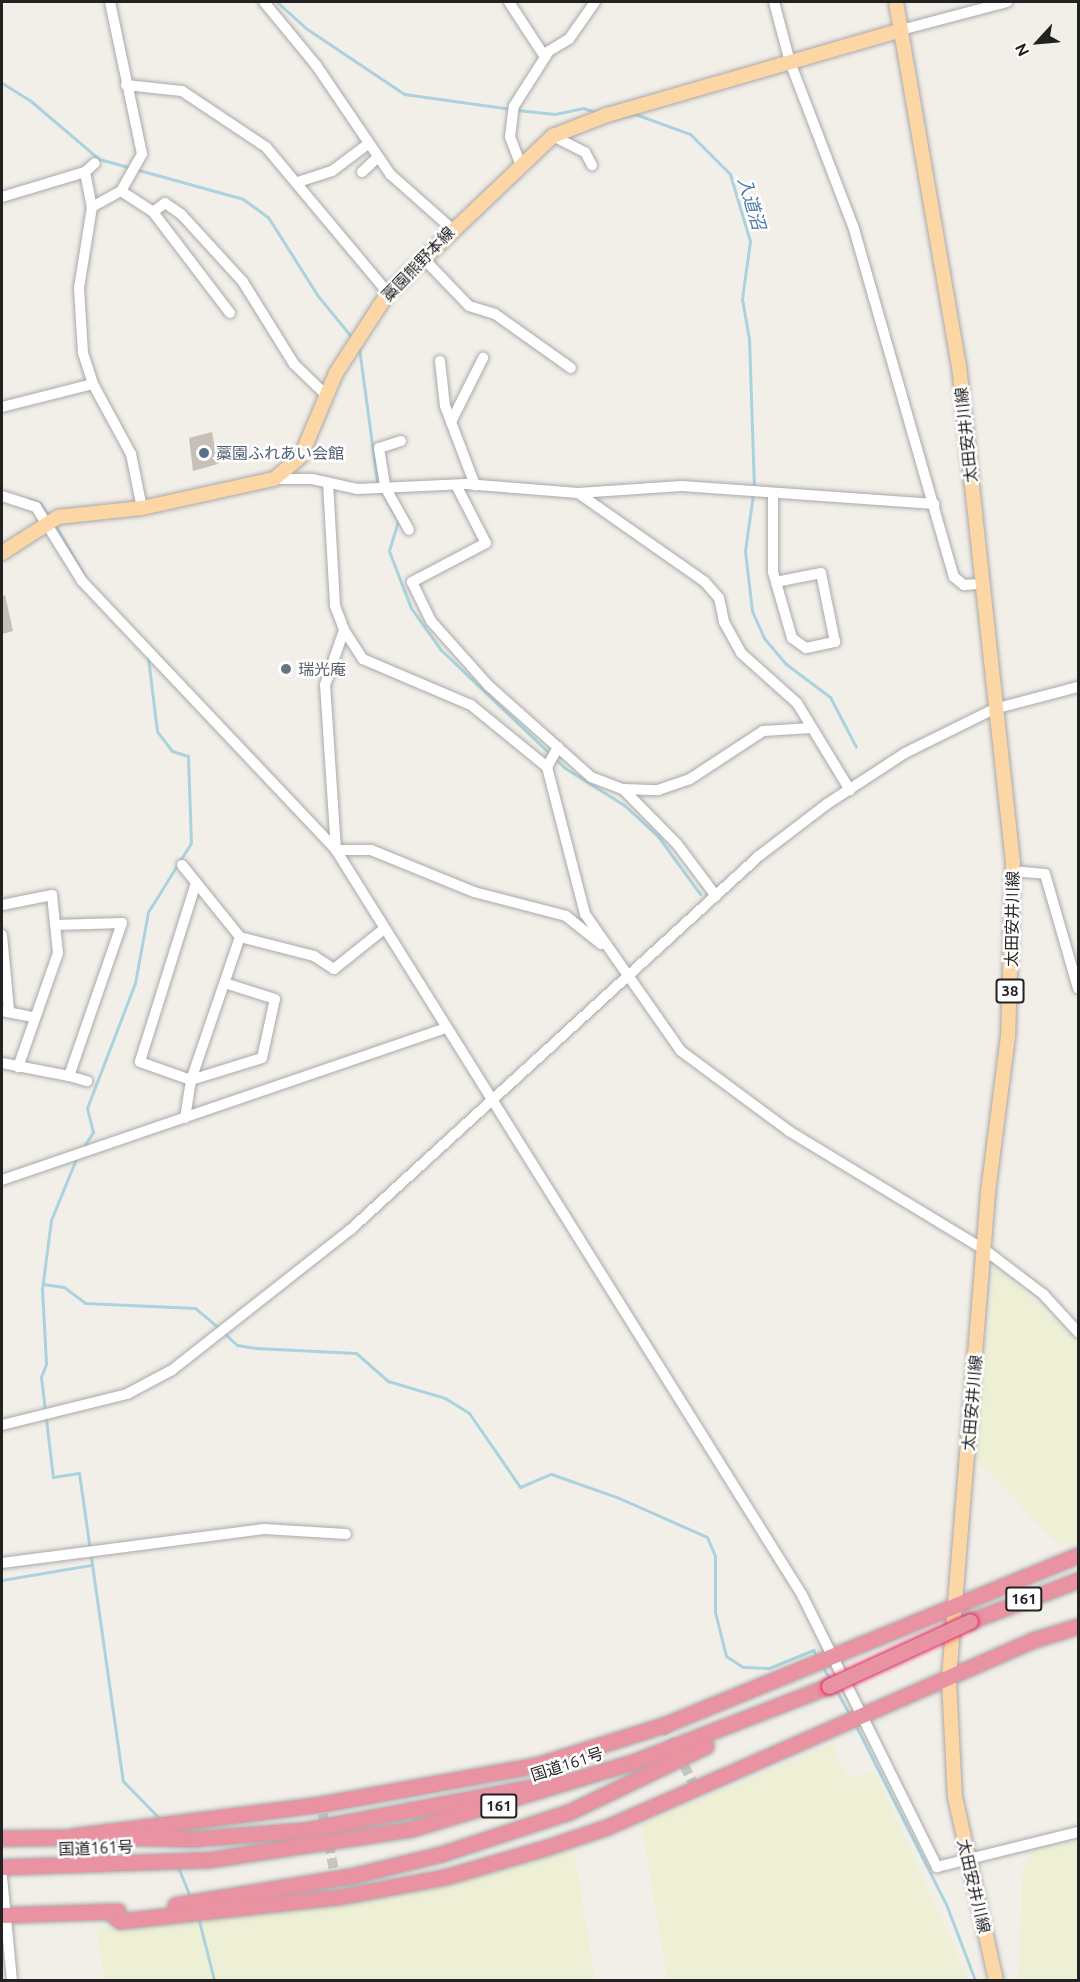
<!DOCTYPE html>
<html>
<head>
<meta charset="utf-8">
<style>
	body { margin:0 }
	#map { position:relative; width:1080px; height:1982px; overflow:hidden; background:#f2efe9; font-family:Ubuntu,"Noto Sans JP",sans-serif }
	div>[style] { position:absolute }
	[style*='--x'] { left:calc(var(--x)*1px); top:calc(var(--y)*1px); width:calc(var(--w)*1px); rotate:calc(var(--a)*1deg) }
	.farmland>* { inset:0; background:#eef0d5 }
	.stream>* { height:3px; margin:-1.5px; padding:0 1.5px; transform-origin:1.5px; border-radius:1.5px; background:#aad3df }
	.building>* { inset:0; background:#c7bfb8 }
	.minor-tunnel>* { height:10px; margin-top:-5px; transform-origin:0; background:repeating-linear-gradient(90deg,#c8c6c1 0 10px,transparent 0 15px) }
	.roads { filter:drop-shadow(0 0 2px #a9a9a9) drop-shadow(0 0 2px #a9a9a9) }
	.minor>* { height:10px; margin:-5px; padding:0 5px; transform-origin:5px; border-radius:5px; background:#fff }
	.major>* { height:14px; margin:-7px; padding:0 7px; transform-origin:7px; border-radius:7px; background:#fcd6a4 }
	.highway>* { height:15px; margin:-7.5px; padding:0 7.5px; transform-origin:7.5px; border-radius:7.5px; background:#e892a2 }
	.bridges { filter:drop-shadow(0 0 2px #dc2a67) drop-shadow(0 0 2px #dc2a67) }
	.highway-bridge>* { height:15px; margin:-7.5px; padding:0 7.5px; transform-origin:7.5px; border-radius:7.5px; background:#e892a2 }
	.dots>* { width:16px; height:16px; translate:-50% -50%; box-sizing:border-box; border:3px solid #fff; border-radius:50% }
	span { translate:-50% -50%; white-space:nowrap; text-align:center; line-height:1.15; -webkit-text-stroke:5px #fff; paint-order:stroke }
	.shield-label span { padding:2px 4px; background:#fff; border:2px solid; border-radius:4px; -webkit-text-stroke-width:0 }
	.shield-label { font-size:15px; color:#222; font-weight:700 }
	.street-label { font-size:16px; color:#222 }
	.service-label { font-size:16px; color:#4e5e75 }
	.left { translate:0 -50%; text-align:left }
	.worship-label { font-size:16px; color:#5b616d }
	.water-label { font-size:18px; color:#4a7aab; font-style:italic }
	.frame { position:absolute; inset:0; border:3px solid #222; pointer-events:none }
	.north { position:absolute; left:1008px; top:12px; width:60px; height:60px; -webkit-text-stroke:4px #fff; paint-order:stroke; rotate:244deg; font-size:16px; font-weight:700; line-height:24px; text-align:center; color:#222 }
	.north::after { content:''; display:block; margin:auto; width:21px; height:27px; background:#222; clip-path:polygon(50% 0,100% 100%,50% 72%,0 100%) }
</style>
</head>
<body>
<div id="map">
	<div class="farmland">
		<i style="clip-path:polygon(994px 1264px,1078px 1342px,1078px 1541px,1058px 1545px,977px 1460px)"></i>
		<i style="clip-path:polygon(833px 1744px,847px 1778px,875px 1772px,969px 1980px,667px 1980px,642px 1824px)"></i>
		<i style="clip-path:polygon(1078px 1839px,1078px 1980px,1018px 1980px,1023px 1870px,1033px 1851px)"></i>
		<i style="clip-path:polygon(574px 1850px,596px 1980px,104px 1980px,97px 1929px,337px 1907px,450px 1885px)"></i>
	</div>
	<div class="stream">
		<i style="--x:277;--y:2;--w:40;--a:42"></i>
		<i style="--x:307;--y:29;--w:117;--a:33.8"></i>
		<i style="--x:404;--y:94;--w:108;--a:8"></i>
		<i style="--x:2;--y:83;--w:36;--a:32"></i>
		<i style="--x:32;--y:102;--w:88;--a:40.4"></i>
		<i style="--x:99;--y:159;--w:149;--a:15.5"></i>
		<i style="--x:243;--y:199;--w:31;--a:36"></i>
		<i style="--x:268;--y:217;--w:93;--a:57.7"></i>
		<i style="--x:318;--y:296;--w:57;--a:50.7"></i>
		<i style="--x:517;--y:110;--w:38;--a:6"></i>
		<i style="--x:555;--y:114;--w:29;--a:-12"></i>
		<i style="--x:583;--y:108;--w:16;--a:18"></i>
		<i style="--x:604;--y:121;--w:32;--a:-13"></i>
		<i style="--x:635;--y:114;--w:59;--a:20"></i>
		<i style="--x:690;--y:134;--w:57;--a:45"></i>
		<i style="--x:730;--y:174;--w:70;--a:73.4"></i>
		<i style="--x:750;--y:241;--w:59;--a:97.9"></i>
		<i style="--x:742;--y:299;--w:40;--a:80"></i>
		<i style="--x:749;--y:338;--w:150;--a:88.1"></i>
		<i style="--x:359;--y:348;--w:134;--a:82.3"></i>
		<i style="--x:377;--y:481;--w:45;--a:62.3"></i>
		<i style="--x:398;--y:521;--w:31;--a:107"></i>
		<i style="--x:389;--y:551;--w:61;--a:68.9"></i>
		<i style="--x:411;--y:608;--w:52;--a:54.5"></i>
		<i style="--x:441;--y:650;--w:171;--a:43.6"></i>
		<i style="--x:565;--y:768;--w:70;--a:32.1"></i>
		<i style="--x:624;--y:805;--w:45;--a:42.3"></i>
		<i style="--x:657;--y:835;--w:73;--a:53.9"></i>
		<i style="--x:753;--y:494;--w:58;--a:98"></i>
		<i style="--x:745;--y:551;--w:60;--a:83.3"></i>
		<i style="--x:752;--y:611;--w:30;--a:66"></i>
		<i style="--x:764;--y:638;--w:34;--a:50"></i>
		<i style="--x:786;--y:664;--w:55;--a:36.9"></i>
		<i style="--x:830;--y:697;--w:56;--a:62.5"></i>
		<i style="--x:29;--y:499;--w:12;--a:20"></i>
		<i style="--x:40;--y:503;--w:18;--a:56"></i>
		<i style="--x:54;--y:523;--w:62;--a:60.1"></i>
		<i style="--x:83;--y:1148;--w:19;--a:-58"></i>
		<i style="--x:93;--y:1132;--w:25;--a:-104"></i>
		<i style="--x:87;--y:1108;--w:134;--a:-69"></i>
		<i style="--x:135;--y:983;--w:72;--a:-79.6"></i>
		<i style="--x:148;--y:912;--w:81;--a:-58.1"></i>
		<i style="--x:191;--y:843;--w:87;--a:-92"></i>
		<i style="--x:188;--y:756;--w:17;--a:-163"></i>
		<i style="--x:172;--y:751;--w:25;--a:-127"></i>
		<i style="--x:157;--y:731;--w:74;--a:-97"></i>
		<i style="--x:76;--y:1159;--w:66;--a:112.3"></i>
		<i style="--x:51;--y:1220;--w:70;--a:97.4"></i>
		<i style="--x:42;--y:1289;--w:75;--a:86.9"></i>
		<i style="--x:46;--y:1364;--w:14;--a:111"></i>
		<i style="--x:41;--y:1377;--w:101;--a:83.2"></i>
		<i style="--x:53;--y:1477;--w:26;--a:-9"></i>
		<i style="--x:79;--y:1473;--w:311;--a:81.9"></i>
		<i style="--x:123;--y:1781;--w:53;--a:45.8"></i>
		<i style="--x:43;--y:1284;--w:21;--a:8"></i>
		<i style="--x:64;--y:1287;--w:26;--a:37"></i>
		<i style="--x:85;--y:1303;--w:110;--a:2.6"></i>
		<i style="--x:195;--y:1308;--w:33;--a:40"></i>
		<i style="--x:224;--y:1333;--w:18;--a:43"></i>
		<i style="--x:237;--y:1345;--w:19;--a:9"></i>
		<i style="--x:256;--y:1348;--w:100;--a:2.9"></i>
		<i style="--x:356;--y:1353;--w:43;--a:41.2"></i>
		<i style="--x:388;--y:1381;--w:59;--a:16.6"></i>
		<i style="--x:445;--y:1398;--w:28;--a:32"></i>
		<i style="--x:469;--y:1413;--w:90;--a:55.4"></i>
		<i style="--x:520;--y:1487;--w:34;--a:-23"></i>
		<i style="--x:551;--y:1474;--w:72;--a:19.4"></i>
		<i style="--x:619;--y:1498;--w:96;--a:23.9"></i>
		<i style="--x:707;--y:1537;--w:21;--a:67"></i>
		<i style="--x:715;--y:1556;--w:56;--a:90"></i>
		<i style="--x:715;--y:1612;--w:45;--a:76"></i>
		<i style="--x:726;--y:1656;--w:20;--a:33"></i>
		<i style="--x:743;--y:1667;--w:26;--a:2"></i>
		<i style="--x:769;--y:1668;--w:48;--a:-22.2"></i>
		<i style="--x:813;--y:1650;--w:9;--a:58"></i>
		<i style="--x:2;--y:1580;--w:90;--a:-9.6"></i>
		<i style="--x:822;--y:1666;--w:17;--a:59"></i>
		<i style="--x:836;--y:1690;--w:29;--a:61"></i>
		<i style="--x:855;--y:1724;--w:202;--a:63.2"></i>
		<i style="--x:946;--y:1904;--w:81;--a:69.1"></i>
		<i style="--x:178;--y:1867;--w:32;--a:68"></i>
		<i style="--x:198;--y:1917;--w:65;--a:75.7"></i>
	</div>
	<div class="building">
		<i style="clip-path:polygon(212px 432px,218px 464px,193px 471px,189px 438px)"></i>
		<i style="clip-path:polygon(5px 595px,13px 631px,2px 634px,2px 596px)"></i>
	</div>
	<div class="minor-tunnel">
		<i style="--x:664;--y:1725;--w:65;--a:63.4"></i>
		<i style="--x:323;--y:1814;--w:68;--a:79"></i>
	</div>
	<div class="roads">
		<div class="minor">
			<i style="--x:264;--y:2;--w:82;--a:50.5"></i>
			<i style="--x:316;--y:65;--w:132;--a:55.8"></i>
			<i style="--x:390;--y:174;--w:83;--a:41.6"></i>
			<i style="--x:509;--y:2;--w:66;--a:56.8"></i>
			<i style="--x:774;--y:2;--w:62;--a:75.1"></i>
			<i style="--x:790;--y:62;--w:179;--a:69"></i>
			<i style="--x:854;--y:229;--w:362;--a:74"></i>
			<i style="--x:954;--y:577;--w:13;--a:39"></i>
			<i style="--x:964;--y:585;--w:16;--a:-4"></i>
			<i style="--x:901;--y:30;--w:110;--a:-14.8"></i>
			<i style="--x:126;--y:85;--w:56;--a:6.1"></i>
			<i style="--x:182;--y:91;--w:101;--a:33.7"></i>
			<i style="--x:266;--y:147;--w:190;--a:50.1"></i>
			<i style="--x:553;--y:136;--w:36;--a:27"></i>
			<i style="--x:585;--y:152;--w:15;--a:62"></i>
			<i style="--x:520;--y:163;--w:28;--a:-111"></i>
			<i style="--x:510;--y:137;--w:31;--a:-83"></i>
			<i style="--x:514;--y:106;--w:65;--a:-57.5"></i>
			<i style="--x:549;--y:51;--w:23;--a:-31"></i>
			<i style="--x:569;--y:39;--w:45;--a:-54.9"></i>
			<i style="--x:85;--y:172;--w:13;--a:-42"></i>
			<i style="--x:362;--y:172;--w:22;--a:-43"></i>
			<i style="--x:298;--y:182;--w:36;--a:-18"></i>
			<i style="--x:332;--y:171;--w:45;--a:-36.9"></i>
			<i style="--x:121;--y:191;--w:38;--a:33"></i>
			<i style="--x:153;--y:212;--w:15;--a:-37"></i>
			<i style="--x:165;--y:203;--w:19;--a:35"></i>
			<i style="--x:181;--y:214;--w:92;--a:47.6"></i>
			<i style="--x:243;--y:282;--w:97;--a:58.1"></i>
			<i style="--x:294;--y:364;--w:46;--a:44.1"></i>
			<i style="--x:2;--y:197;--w:87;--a:-16.8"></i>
			<i style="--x:85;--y:172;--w:36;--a:79"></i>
			<i style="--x:92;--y:207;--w:82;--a:99.1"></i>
			<i style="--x:79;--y:288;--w:65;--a:86.5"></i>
			<i style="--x:83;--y:353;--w:33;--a:72"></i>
			<i style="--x:93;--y:384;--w:80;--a:61.5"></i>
			<i style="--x:131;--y:454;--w:55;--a:78.5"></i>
			<i style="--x:92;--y:207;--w:33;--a:-29"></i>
			<i style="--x:121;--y:191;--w:43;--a:-60.4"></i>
			<i style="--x:142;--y:154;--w:155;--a:-101.9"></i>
			<i style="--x:153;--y:212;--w:127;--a:52.7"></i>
			<i style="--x:423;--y:258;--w:66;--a:46.2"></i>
			<i style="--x:469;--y:306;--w:27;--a:17"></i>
			<i style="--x:495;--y:314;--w:93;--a:35.4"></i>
			<i style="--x:440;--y:361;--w:45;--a:83.7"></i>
			<i style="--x:445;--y:406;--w:85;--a:69.2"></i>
			<i style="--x:2;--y:407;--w:94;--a:-14.2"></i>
			<i style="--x:451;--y:422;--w:72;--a:-63.4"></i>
			<i style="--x:401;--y:441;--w:23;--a:162"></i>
			<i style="--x:379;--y:448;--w:39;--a:81"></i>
			<i style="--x:385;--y:487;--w:49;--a:60.8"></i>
			<i style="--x:274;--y:479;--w:38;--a:0"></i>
			<i style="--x:312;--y:479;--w:46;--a:12.5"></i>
			<i style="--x:357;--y:489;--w:109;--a:-2.6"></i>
			<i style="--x:466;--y:484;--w:112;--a:4.6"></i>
			<i style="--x:578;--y:493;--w:104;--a:-3.9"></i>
			<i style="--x:682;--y:486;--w:253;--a:4.1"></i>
			<i style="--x:328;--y:483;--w:123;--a:86.7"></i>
			<i style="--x:335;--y:606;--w:26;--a:69"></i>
			<i style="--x:344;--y:630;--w:35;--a:57"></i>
			<i style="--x:363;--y:659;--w:117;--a:23.1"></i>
			<i style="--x:471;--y:705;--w:98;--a:39.2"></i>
			<i style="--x:547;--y:767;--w:152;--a:75.5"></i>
			<i style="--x:585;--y:914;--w:167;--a:55"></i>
			<i style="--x:681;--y:1051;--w:134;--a:36.5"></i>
			<i style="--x:789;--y:1131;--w:229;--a:31.3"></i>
			<i style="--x:985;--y:1250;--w:73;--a:37.2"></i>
			<i style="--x:1043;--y:1294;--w:52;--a:47.4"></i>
			<i style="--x:456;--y:485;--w:65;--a:62.7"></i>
			<i style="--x:486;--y:543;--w:84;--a:152.2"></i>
			<i style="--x:412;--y:582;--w:43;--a:64"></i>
			<i style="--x:431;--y:621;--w:87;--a:48.3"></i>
			<i style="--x:489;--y:686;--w:137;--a:41.7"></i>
			<i style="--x:591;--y:777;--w:34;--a:21"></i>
			<i style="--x:623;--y:789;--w:35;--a:2"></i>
			<i style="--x:658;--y:790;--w:34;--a:-19"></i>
			<i style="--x:690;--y:779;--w:87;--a:-33.3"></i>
			<i style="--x:763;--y:731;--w:49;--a:-3.5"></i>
			<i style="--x:578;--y:493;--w:155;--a:35"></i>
			<i style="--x:705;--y:582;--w:21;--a:49"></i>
			<i style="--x:719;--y:598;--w:25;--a:78"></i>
			<i style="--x:724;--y:622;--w:35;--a:61"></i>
			<i style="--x:741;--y:653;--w:75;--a:41.8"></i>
			<i style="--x:797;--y:703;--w:102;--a:58.7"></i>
			<i style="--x:773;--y:493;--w:79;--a:90"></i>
			<i style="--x:773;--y:572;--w:69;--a:73.9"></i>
			<i style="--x:792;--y:638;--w:17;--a:36"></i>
			<i style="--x:806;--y:648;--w:30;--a:-12"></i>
			<i style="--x:835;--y:642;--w:70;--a:-101.5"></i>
			<i style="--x:821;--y:573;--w:46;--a:168.7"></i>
			<i style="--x:2;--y:496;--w:36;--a:18"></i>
			<i style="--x:36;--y:507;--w:87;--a:58.1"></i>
			<i style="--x:82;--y:581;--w:370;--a:46.6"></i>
			<i style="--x:336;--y:850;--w:879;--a:57.97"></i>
			<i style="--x:802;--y:1595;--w:304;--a:63.6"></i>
			<i style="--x:937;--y:1867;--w:145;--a:-13.9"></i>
			<i style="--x:547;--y:767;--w:23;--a:-61"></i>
			<i style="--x:623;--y:789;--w:77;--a:45.5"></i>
			<i style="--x:677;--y:844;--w:65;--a:53.1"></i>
			<i style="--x:336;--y:850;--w:35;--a:0"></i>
			<i style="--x:371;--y:850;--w:111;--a:22.2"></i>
			<i style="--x:474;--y:892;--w:95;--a:14.6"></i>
			<i style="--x:566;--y:916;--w:45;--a:38.7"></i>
			<i style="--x:336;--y:850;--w:165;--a:-93.8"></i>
			<i style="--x:325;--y:685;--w:58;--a:-70.9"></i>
			<i style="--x:182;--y:865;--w:92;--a:51.1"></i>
			<i style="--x:240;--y:937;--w:76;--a:14.4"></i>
			<i style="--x:314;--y:956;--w:24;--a:33"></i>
			<i style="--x:334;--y:969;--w:64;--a:-38.7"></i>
			<i style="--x:1012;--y:871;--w:33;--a:5"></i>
			<i style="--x:1045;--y:874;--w:119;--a:73.9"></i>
			<i style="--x:195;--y:886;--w:184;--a:107.4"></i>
			<i style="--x:140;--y:1062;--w:54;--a:19.4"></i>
			<i style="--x:191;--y:1080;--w:74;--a:-17.2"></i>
			<i style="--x:262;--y:1058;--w:60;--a:-77.6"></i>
			<i style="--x:275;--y:999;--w:52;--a:-162.3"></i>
			<i style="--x:2;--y:905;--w:51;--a:-11.3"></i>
			<i style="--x:52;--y:895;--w:58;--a:84.1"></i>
			<i style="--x:58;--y:953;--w:121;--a:109.3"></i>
			<i style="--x:2;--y:935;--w:76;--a:84.7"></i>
			<i style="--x:2;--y:1011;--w:33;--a:11"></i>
			<i style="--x:2;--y:1063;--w:68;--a:11"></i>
			<i style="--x:69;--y:1076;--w:162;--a:-70.9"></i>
			<i style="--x:122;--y:923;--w:67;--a:178.3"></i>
			<i style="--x:69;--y:1076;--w:19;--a:16"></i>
			<i style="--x:185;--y:1118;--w:38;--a:-81"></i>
			<i style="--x:191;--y:1080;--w:151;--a:-71.1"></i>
			<i style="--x:2;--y:1180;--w:470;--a:-18.9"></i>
			<i style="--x:2;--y:1425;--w:129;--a:-13.9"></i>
			<i style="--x:127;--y:1394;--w:51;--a:-28.1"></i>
			<i style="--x:172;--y:1370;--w:226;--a:-38.2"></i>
			<i style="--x:350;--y:1230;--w:554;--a:-42.44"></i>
			<i style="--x:759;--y:856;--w:86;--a:-37.4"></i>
			<i style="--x:827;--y:804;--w:93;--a:-33.2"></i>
			<i style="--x:905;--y:753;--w:99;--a:-26.3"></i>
			<i style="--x:994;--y:709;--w:87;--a:-14.7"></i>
			<i style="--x:2;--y:1563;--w:264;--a:-7.4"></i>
			<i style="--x:264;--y:1529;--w:82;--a:3.5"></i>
			<i style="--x:2;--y:1877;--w:103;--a:84.5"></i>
		</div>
		<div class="major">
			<i style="--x:896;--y:2;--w:369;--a:80.2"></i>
			<i style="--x:959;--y:366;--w:498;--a:83.8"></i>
			<i style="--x:1013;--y:861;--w:175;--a:91.6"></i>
			<i style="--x:1008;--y:1036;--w:158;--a:97.3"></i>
			<i style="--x:988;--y:1193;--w:489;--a:94.6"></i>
			<i style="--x:949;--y:1680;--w:117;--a:87.1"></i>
			<i style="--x:955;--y:1797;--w:188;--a:77.4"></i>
			<i style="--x:2;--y:553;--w:67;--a:-32.7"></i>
			<i style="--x:58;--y:517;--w:84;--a:-6.1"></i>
			<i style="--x:142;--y:508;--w:135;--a:-12.4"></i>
			<i style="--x:274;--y:479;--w:35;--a:-40"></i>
			<i style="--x:301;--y:456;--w:90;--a:-67.1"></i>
			<i style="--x:336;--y:373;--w:95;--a:-57"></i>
			<i style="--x:388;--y:293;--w:228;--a:-43.6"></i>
			<i style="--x:553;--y:136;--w:58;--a:-21.3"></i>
			<i style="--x:607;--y:115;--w:306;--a:-16.1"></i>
		</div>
		<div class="highway">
			<i style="--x:970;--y:1621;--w:116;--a:-20.8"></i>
			<i style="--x:73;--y:1836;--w:251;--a:-7.3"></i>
			<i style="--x:322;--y:1804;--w:219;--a:-10.3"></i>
			<i style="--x:537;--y:1765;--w:133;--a:-17.5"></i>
			<i style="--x:664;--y:1725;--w:448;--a:-22.3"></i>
			<i style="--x:118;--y:1837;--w:75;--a:1.5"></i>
			<i style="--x:193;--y:1839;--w:111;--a:-4.6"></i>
			<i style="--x:304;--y:1830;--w:231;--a:-10.7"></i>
			<i style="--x:2;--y:1838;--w:80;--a:-0.7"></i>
			<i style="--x:2;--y:1867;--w:205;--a:-2"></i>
			<i style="--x:207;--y:1860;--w:206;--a:-8.6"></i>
			<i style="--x:411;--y:1829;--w:232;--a:-16.8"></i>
			<i style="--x:633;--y:1762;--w:210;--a:-21.2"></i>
			<i style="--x:175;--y:1905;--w:178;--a:-9.4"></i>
			<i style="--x:351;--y:1876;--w:93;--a:-13.7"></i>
			<i style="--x:441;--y:1854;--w:135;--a:-18.2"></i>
			<i style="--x:569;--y:1812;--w:152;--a:-25.7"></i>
			<i style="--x:109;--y:1912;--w:14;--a:39"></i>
			<i style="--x:120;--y:1921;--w:220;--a:-6.3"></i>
			<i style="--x:339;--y:1897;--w:108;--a:-10.7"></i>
			<i style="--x:445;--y:1877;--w:107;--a:-16.2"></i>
			<i style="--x:548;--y:1847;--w:62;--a:-18.7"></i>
			<i style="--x:607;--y:1827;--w:465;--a:-23.7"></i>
			<i style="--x:1033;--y:1640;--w:47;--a:-17.3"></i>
			<i style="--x:2;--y:1915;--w:116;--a:-2"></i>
		</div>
	</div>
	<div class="bridges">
		<div class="highway-bridge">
			<i style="--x:829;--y:1686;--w:155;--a:-24.7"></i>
		</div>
	</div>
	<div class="dots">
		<i style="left:204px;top:453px;background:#5c6f8a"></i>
		<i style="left:286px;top:669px;background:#6b7280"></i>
	</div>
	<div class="shield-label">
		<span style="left:1010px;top:991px">38</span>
		<span style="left:1024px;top:1599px">161</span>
		<span style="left:499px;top:1806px">161</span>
	</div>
	<div class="street-label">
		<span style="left:418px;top:264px;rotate:-46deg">藁園熊野本線</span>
		<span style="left:966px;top:435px;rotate:-96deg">太田安井川線</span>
		<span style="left:1012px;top:919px;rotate:-89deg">太田安井川線</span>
		<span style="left:972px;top:1403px;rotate:-85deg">太田安井川線</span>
		<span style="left:567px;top:1764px;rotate:-18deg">国道161号</span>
		<span style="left:96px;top:1848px;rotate:-2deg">国道161号</span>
		<span style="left:974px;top:1886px;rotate:77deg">太田安井川線</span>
	</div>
	<div class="service-label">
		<span class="left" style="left:216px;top:453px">藁園ふれあい会館</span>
	</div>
	<div class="worship-label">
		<span class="left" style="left:298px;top:669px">瑞光庵</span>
	</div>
	<div class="water-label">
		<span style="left:752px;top:203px;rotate:73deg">入道沼</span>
	</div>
	<div class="frame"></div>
	<div class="north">N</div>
</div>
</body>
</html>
